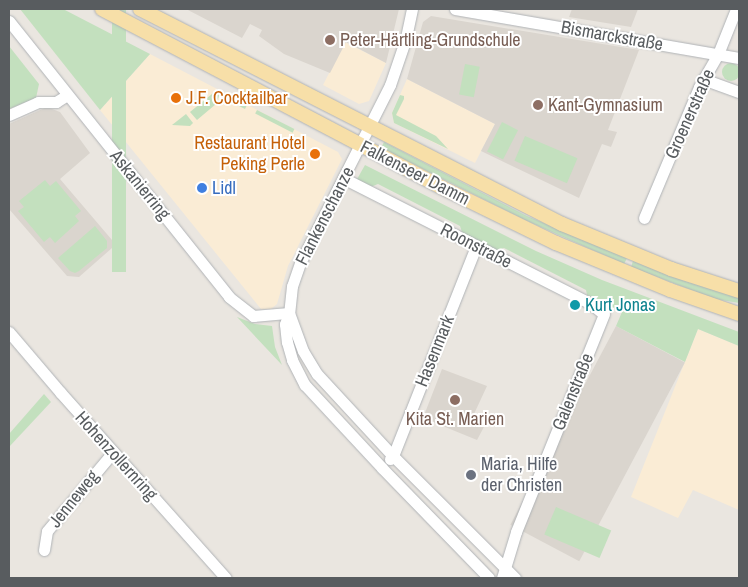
<!DOCTYPE html>
<html>
<head>
<meta charset="utf-8">
<style>
	body { margin:0 }
	#map { position:relative; width:748px; height:587px; overflow:hidden; background:#eae6e0; font-family:"Archivo Narrow",sans-serif }
	div>[style] { position:absolute }
	[style*='--x'] { left:calc(var(--x)*1px); top:calc(var(--y)*1px); width:calc(var(--w)*1px); rotate:calc(var(--a)*1deg) }
	.commercial>* { inset:0; background:#faecd5 }
	.education>* { inset:0; background:#dad5ce; transform-origin:0 0 }
	.green>* { inset:0; background:#c3e0be; transform-origin:0 0 }
	.round { border-radius:50% }
	.roads { filter:drop-shadow(0 0 1px #b0b3b6) drop-shadow(0 0 1px #b0b3b6) }
	.minor>* { height:11px; margin:-5.5px; padding:0 5.5px; transform-origin:5.5px; border-radius:5.5px; background:#fff }
	.major>* { height:14px; margin:-7px; padding:0 7px; transform-origin:7px; border-radius:7px; background:#f7dfa8 }
	.dots>* { width:14px; height:14px; translate:-50% -50%; box-sizing:border-box; border:2px solid #fff; border-radius:50% }
	span { translate:-50% -50%; white-space:nowrap; text-align:center; line-height:1.15; -webkit-text-stroke:4px #fff; paint-order:stroke }
	.street-label { font-size:18px; color:#585c5f }
	.education-label { font-size:18px; color:#785e54 }
	.left { translate:0 -50%; text-align:left }
	.food-label { font-size:18px; color:#c56008 }
	.right { translate:-100% -50%; text-align:right }
	.shop-label { font-size:18px; color:#366cbe }
	.culture-label { font-size:18px; color:#0d838f }
	.worship-label { font-size:18px; color:#5b616d }
	.frame { position:absolute; inset:0; border:10px solid #585c5f; pointer-events:none }
</style>
</head>
<body>
<div id="map">
	<div class="commercial">
		<i style="clip-path:polygon(345px 42px,386px 63px,369px 101px,359px 104px,323px 85px)"></i>
		<i style="clip-path:polygon(150px 54px,338px 152px,342px 159px,288px 266px,277px 304px,271px 309px,261px 309px,100px 110px)"></i>
		<i style="clip-path:polygon(407px 79px,495px 124px,475px 163px,394px 123px,392px 113px)"></i>
		<i style="clip-path:polygon(698px 329px,739px 346px,739px 510px,693px 490px,678px 518px,631px 497px)"></i>
	</div>
	<div class="education">
		<i style="clip-path:polygon(186px 9px,399px 9px,386px 63px,346px 42px,330px 73px,284px 54px,259px 36px,262px 30px,250px 24px,242px 38px)"></i>
		<i style="clip-path:polygon(572px 9px,638px 9px,631px 27px,569px 17px)"></i>
		<i style="clip-path:polygon(431px 16px,639px 50px,608px 130px,617px 132px,611px 147px,602px 144px,579px 198px,481px 151px,495px 124px,407px 79px,423px 22px)"></i>
		<i style="clip-path:polygon(47px 107px,60px 112px,90px 153px,60px 179px,112px 240px,112px 248px,79px 277px,67px 276px,9px 209px,9px 124px)"></i>
		<i style="left:616px;top:326px;width:78px;height:225px;rotate:28deg"></i>
		<i style="clip-path:polygon(442px 369px,487px 386px,474px 414px,485px 425px,477px 440px,423px 418px)"></i>
	</div>
	<div class="green">
		<i style="clip-path:polygon(20px 9px,63px 9px,150px 54px,100px 110px)"></i>
		<i style="left:112px;top:9px;width:14px;height:263px"></i>
		<i style="clip-path:polygon(9px 46px,39px 84px,36px 98px,9px 109px)"></i>
		<i class="round" style="left:722px;top:63px;width:18px;height:18px"></i>
		<i style="left:465px;top:64px;width:15px;height:31px;rotate:11deg"></i>
		<i style="clip-path:polygon(218px 89px,219px 96px,216px 104px,197px 120px,190px 112px)"></i>
		<i style="clip-path:polygon(221px 91px,247px 105px,245px 109px,221px 97px)"></i>
		<i style="clip-path:polygon(400px 95px,404px 96px,404px 99px,396px 115px,436px 136px,448px 149px,394px 123px,392px 113px)"></i>
		<i style="left:257px;top:110px;width:42px;height:4px;rotate:27deg"></i>
		<i style="clip-path:polygon(186px 114px,193px 123px,190px 126px,172px 125px)"></i>
		<i style="left:502px;top:122px;width:18px;height:33px;rotate:27deg"></i>
		<i style="left:525px;top:136px;width:57px;height:27px;rotate:23deg"></i>
		<i style="clip-path:polygon(384px 142px,527px 216px,627px 258px,624px 264px,525px 220px,381px 148px)"></i>
		<i style="clip-path:polygon(365px 165px,536px 251px,602px 280px,739px 332px,739px 346px,698px 329px,685px 362px,616px 326px,622px 312px,587px 295px,586px 290px,504px 248px,494px 251px,463px 235px,460px 226px,378px 184px,368px 188px,356px 181px)"></i>
		<i style="clip-path:polygon(45px 180px,50px 186px,56px 181px,81px 211px,75px 216px,79px 221px,55px 243px,50px 237px,44px 242px,18px 211px,24px 207px,19px 201px)"></i>
		<i style="clip-path:polygon(95px 226px,107px 241px,107px 248px,79px 271px,75px 273px,70px 271px,58px 258px)"></i>
		<i style="clip-path:polygon(633px 261px,685px 281px,739px 297px,739px 303px,715px 299px,631px 267px)"></i>
		<i style="clip-path:polygon(237px 317px,255px 324px,272px 326px,275px 347px,282px 365px)"></i>
		<i style="clip-path:polygon(44px 394px,51px 402px,9px 447px,9px 434px)"></i>
		<i style="left:556px;top:507px;width:60px;height:30px;rotate:23deg"></i>
	</div>
	<div class="roads">
		<div class="minor">
			<i style="--x:412;--y:9;--w:33;--a:102"></i>
			<i style="--x:405;--y:41;--w:46;--a:108.8"></i>
			<i style="--x:390;--y:85;--w:199;--a:116.8"></i>
			<i style="--x:300;--y:263;--w:24;--a:109"></i>
			<i style="--x:292;--y:286;--w:27;--a:96"></i>
			<i style="--x:289;--y:313;--w:40;--a:69.8"></i>
			<i style="--x:303;--y:351;--w:27;--a:59"></i>
			<i style="--x:317;--y:374;--w:112;--a:47.2"></i>
			<i style="--x:393;--y:456;--w:173;--a:45"></i>
			<i style="--x:455;--y:9;--w:288;--a:9.8"></i>
			<i style="--x:9;--y:21;--w:353;--a:51.4"></i>
			<i style="--x:229;--y:297;--w:31;--a:38"></i>
			<i style="--x:253;--y:316;--w:36;--a:-5"></i>
			<i style="--x:703;--y:79;--w:38;--a:20"></i>
			<i style="--x:9;--y:115;--w:32;--a:-24"></i>
			<i style="--x:38;--y:102;--w:18;--a:0"></i>
			<i style="--x:56;--y:102;--w:13;--a:-32"></i>
			<i style="--x:343;--y:178;--w:278;--a:26.9"></i>
			<i style="--x:591;--y:304;--w:16;--a:38"></i>
			<i style="--x:604;--y:314;--w:235;--a:112"></i>
			<i style="--x:516;--y:532;--w:48;--a:106.9"></i>
			<i style="--x:644;--y:218;--w:142;--a:-67.2"></i>
			<i style="--x:699;--y:87;--w:38;--a:-60"></i>
			<i style="--x:718;--y:54;--w:48;--a:-68.2"></i>
			<i style="--x:289;--y:313;--w:12;--a:110"></i>
			<i style="--x:285;--y:324;--w:18;--a:84"></i>
			<i style="--x:287;--y:342;--w:19;--a:74"></i>
			<i style="--x:292;--y:360;--w:28;--a:63"></i>
			<i style="--x:305;--y:385;--w:113;--a:47.1"></i>
			<i style="--x:382;--y:468;--w:153;--a:45.8"></i>
			<i style="--x:9;--y:332;--w:79;--a:49.6"></i>
			<i style="--x:60;--y:392;--w:249;--a:48.3"></i>
			<i style="--x:390;--y:459;--w:4;--a:-45"></i>
			<i style="--x:393;--y:456;--w:226;--a:-68.4"></i>
			<i style="--x:44;--y:550;--w:19;--a:-81"></i>
			<i style="--x:47;--y:531;--w:103;--a:-50.1"></i>
		</div>
		<div class="major">
			<i style="--x:102;--y:9;--w:383;--a:27.7"></i>
			<i style="--x:441;--y:187;--w:128;--a:26"></i>
			<i style="--x:556;--y:243;--w:123;--a:22.4"></i>
			<i style="--x:670;--y:290;--w:73;--a:19.2"></i>
			<i style="--x:140;--y:9;--w:474;--a:27"></i>
			<i style="--x:562;--y:224;--w:118;--a:22.4"></i>
			<i style="--x:671;--y:269;--w:71;--a:17.9"></i>
		</div>
	</div>
	<div class="dots">
		<i style="left:330px;top:40px;background:#8d6e63"></i>
		<i style="left:176px;top:98px;background:#e8710a"></i>
		<i style="left:538px;top:105px;background:#8d6e63"></i>
		<i style="left:315px;top:154px;background:#e8710a"></i>
		<i style="left:202px;top:188px;background:#3f7fe0"></i>
		<i style="left:575px;top:305px;background:#0f9aa8"></i>
		<i style="left:455px;top:400px;background:#8d6e63"></i>
		<i style="left:471px;top:475px;background:#6b7280"></i>
	</div>
	<div class="street-label">
		<span style="left:612px;top:36px;rotate:10deg">Bismarckstraße</span>
		<span style="left:690px;top:114px;rotate:-66deg">Groenerstraße</span>
		<span style="left:415px;top:173px;rotate:27deg">Falkenseer Damm</span>
		<span style="left:140px;top:185px;rotate:51deg">Askanierring</span>
		<span style="left:325px;top:216px;rotate:-63deg">Flankenschanze</span>
		<span style="left:476px;top:246px;rotate:27deg">Roonstraße</span>
		<span style="left:435px;top:351px;rotate:-68deg">Hasenmark</span>
		<span style="left:573px;top:392px;rotate:-68deg">Galenstraße</span>
		<span style="left:116px;top:456px;rotate:48deg">Hohenzollernring</span>
		<span style="left:74px;top:499px;rotate:-51deg">Jenneweg</span>
	</div>
	<div class="education-label">
		<span class="left" style="left:340px;top:40px">Peter-Härtling-Grundschule</span>
		<span class="left" style="left:548px;top:105px">Kant-Gymnasium</span>
		<span style="left:455px;top:419px">Kita St. Marien</span>
	</div>
	<div class="food-label">
		<span class="left" style="left:186px;top:98px">J.F. Cocktailbar</span>
		<span class="right" style="left:305px;top:154px">Restaurant Hotel<br>Peking Perle</span>
	</div>
	<div class="shop-label">
		<span class="left" style="left:212px;top:188px">Lidl</span>
	</div>
	<div class="culture-label">
		<span class="left" style="left:585px;top:305px">Kurt Jonas</span>
	</div>
	<div class="worship-label">
		<span class="left" style="left:481px;top:475px">Maria, Hilfe<br>der Christen</span>
	</div>
	<div class="frame"></div>
</div>
</body>
</html>
